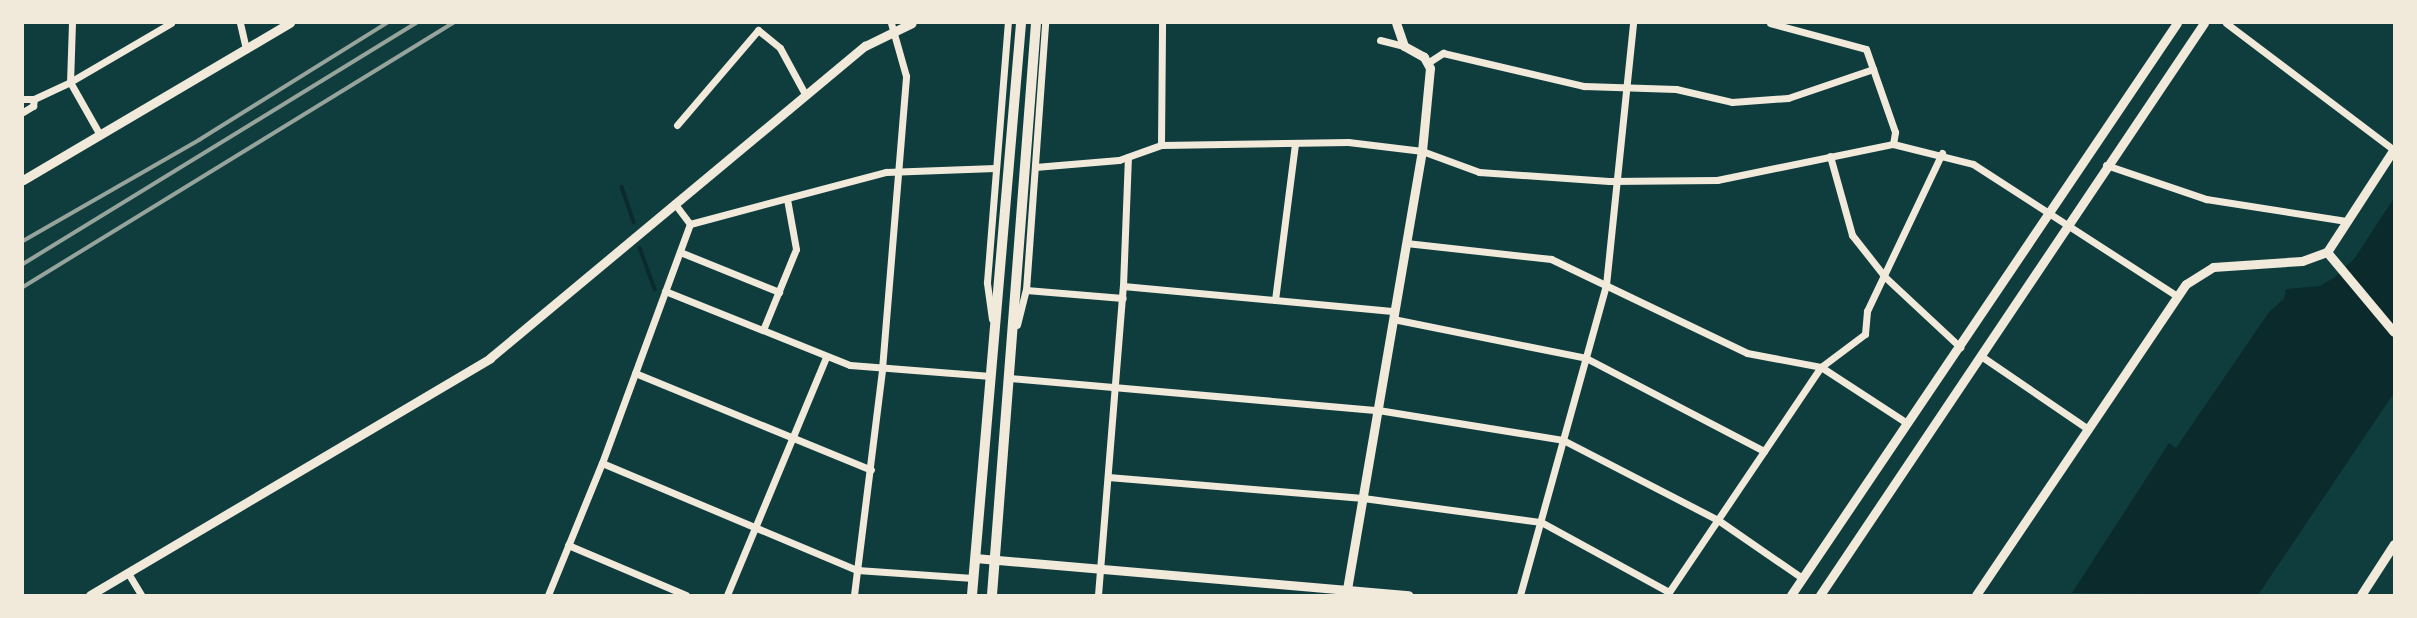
<!DOCTYPE html>
<html>
<head>
<meta charset="utf-8">
<style>
	body { margin:0 }
	#map { position:relative; width:2417px; height:618px; overflow:hidden; background:#0f3d3e; font-family:"Times New Roman",serif }
	div>[style] { position:absolute }
	[style*='--x'] { left:calc(var(--x)*1px); top:calc(var(--y)*1px); width:calc(var(--w)*1px); rotate:calc(var(--a)*1deg) }
	.water>* { inset:0; background:#0a2a2b }
	.stream>* { height:3.5px; margin:-1.75px; padding:0 1.75px; transform-origin:1.75px; border-radius:1.75px; background:#0a2a2b }
	.minor>* { height:7px; margin:-3.5px; padding:0 3.5px; transform-origin:3.5px; border-radius:3.5px; background:#f1e9da }
	.tertiary>* { height:9px; margin:-4.5px; padding:0 4.5px; transform-origin:4.5px; border-radius:4.5px; background:#f1e9da }
	.secondary>* { height:10px; margin:-5px; padding:0 5px; transform-origin:5px; border-radius:5px; background:#f1e9da }
	.rail>* { height:3.5px; margin:-1.75px; padding:0 1.75px; transform-origin:1.75px; border-radius:1.75px; background:#97a49c }
	span { translate:-50% -50%; white-space:nowrap; text-align:center; line-height:1.15; -webkit-text-stroke:5px #f1e9da; paint-order:stroke }
	.frame { position:absolute; inset:0; border:24px solid #f1e9da; pointer-events:none }
</style>
</head>
<body>
<div id="map">
	<div class="water">
		<i style="clip-path:polygon(2394px 198px,2394px 393px,2258px 595px,2072px 593px,2169px 443px,2176px 448px,2269px 312px,2284px 299px,2286px 289px,2320px 286px,2335px 277px,2354px 259px)"></i>
	</div>
	<div class="stream">
		<i style="--x:622;--y:187;--w:37;--a:71"></i>
		<i style="--x:640;--y:248;--w:44;--a:69.9"></i>
	</div>
	<div class="minor">
		<i style="--x:72;--y:23;--w:59;--a:91.9"></i>
		<i style="--x:70;--y:82;--w:61;--a:60.5"></i>
		<i style="--x:240;--y:23;--w:27;--a:77"></i>
		<i style="--x:1770;--y:23;--w:99;--a:15.2"></i>
		<i style="--x:1866;--y:49;--w:88;--a:70.7"></i>
		<i style="--x:1895;--y:132;--w:12;--a:99"></i>
		<i style="--x:2226;--y:23;--w:211;--a:37.1"></i>
		<i style="--x:1380;--y:40;--w:25;--a:14"></i>
		<i style="--x:1429;--y:62;--w:17;--a:-33"></i>
		<i style="--x:1443;--y:53;--w:145;--a:13.2"></i>
		<i style="--x:1584;--y:86;--w:92;--a:1.9"></i>
		<i style="--x:1676;--y:89;--w:57;--a:13.1"></i>
		<i style="--x:1732;--y:102;--w:56;--a:-4.1"></i>
		<i style="--x:1788;--y:98;--w:90;--a:-18.8"></i>
		<i style="--x:23;--y:99;--w:11;--a:0"></i>
		<i style="--x:34;--y:99;--w:40;--a:-25"></i>
		<i style="--x:70;--y:82;--w:117;--a:-30.3"></i>
		<i style="--x:23;--y:112;--w:12;--a:-31"></i>
		<i style="--x:33;--y:106;--w:7;--a:-82"></i>
		<i style="--x:677;--y:125;--w:125;--a:-49.5"></i>
		<i style="--x:758;--y:30;--w:28;--a:39"></i>
		<i style="--x:780;--y:48;--w:52;--a:61.5"></i>
		<i style="--x:1161;--y:145;--w:122;--a:-89.5"></i>
		<i style="--x:1830;--y:156;--w:82;--a:74.4"></i>
		<i style="--x:1852;--y:235;--w:53;--a:51.8"></i>
		<i style="--x:1885;--y:277;--w:103;--a:43"></i>
		<i style="--x:2106;--y:165;--w:106;--a:18.8"></i>
		<i style="--x:2206;--y:199;--w:142;--a:8.9"></i>
		<i style="--x:1035;--y:167;--w:84;--a:-4.8"></i>
		<i style="--x:1119;--y:160;--w:45;--a:-19.7"></i>
		<i style="--x:1161;--y:145;--w:187;--a:-0.9"></i>
		<i style="--x:1348;--y:142;--w:75;--a:6.9"></i>
		<i style="--x:1422;--y:151;--w:61;--a:20.2"></i>
		<i style="--x:1479;--y:172;--w:130;--a:4"></i>
		<i style="--x:1609;--y:181;--w:108;--a:-0.5"></i>
		<i style="--x:1717;--y:180;--w:180;--a:-11.6"></i>
		<i style="--x:1893;--y:144;--w:82;--a:14"></i>
		<i style="--x:1973;--y:164;--w:243;--a:32.9"></i>
		<i style="--x:690;--y:224;--w:203;--a:-14.9"></i>
		<i style="--x:886;--y:172;--w:109;--a:-2.1"></i>
		<i style="--x:1406;--y:243;--w:146;--a:6.3"></i>
		<i style="--x:1551;--y:259;--w:217;--a:25.6"></i>
		<i style="--x:1747;--y:353;--w:75;--a:10.7"></i>
		<i style="--x:1821;--y:367;--w:103;--a:33.1"></i>
		<i style="--x:680;--y:252;--w:107;--a:22"></i>
		<i style="--x:1123;--y:286;--w:273;--a:5.3"></i>
		<i style="--x:1026;--y:290;--w:97;--a:4.7"></i>
		<i style="--x:665;--y:291;--w:199;--a:21.8"></i>
		<i style="--x:850;--y:365;--w:141;--a:4.5"></i>
		<i style="--x:1275;--y:300;--w:158;--a:-82.7"></i>
		<i style="--x:992;--y:319;--w:37;--a:-98"></i>
		<i style="--x:987;--y:282;--w:260;--a:-85.4"></i>
		<i style="--x:1393;--y:319;--w:197;--a:11.4"></i>
		<i style="--x:1586;--y:358;--w:201;--a:27.6"></i>
		<i style="--x:1017;--y:325;--w:36;--a:-76"></i>
		<i style="--x:1026;--y:290;--w:268;--a:-85.9"></i>
		<i style="--x:763;--y:330;--w:87;--a:-67.8"></i>
		<i style="--x:796;--y:249;--w:51;--a:-100.2"></i>
		<i style="--x:1981;--y:356;--w:130;--a:34.3"></i>
		<i style="--x:635;--y:373;--w:255;--a:22.3"></i>
		<i style="--x:1010;--y:378;--w:369;--a:5"></i>
		<i style="--x:1378;--y:410;--w:187;--a:9.2"></i>
		<i style="--x:1563;--y:440;--w:174;--a:27.3"></i>
		<i style="--x:1718;--y:520;--w:102;--a:34.6"></i>
		<i style="--x:602;--y:463;--w:277;--a:22.8"></i>
		<i style="--x:857;--y:570;--w:116;--a:3.9"></i>
		<i style="--x:1108;--y:477;--w:256;--a:4.7"></i>
		<i style="--x:1363;--y:498;--w:180;--a:7.7"></i>
		<i style="--x:1541;--y:522;--w:146;--a:28.7"></i>
		<i style="--x:568;--y:545;--w:128;--a:23"></i>
		<i style="--x:128;--y:573;--w:26;--a:59"></i>
		<i style="--x:548;--y:595;--w:143;--a:-67.8"></i>
		<i style="--x:602;--y:463;--w:255;--a:-69.8"></i>
		<i style="--x:690;--y:224;--w:26;--a:-127"></i>
		<i style="--x:727;--y:595;--w:258;--a:-67.4"></i>
		<i style="--x:854;--y:595;--w:228;--a:-82.9"></i>
		<i style="--x:882;--y:369;--w:294;--a:-85.3"></i>
		<i style="--x:906;--y:76;--w:55;--a:-105.8"></i>
		<i style="--x:1098;--y:595;--w:310;--a:-85.4"></i>
		<i style="--x:1123;--y:286;--w:129;--a:-87.8"></i>
		<i style="--x:1520;--y:595;--w:322;--a:-74.5"></i>
		<i style="--x:1606;--y:285;--w:263;--a:-84.1"></i>
		<i style="--x:1667;--y:595;--w:275;--a:-56"></i>
		<i style="--x:1821;--y:367;--w:55;--a:-36.9"></i>
		<i style="--x:1865;--y:334;--w:23;--a:-85"></i>
		<i style="--x:1867;--y:311;--w:175;--a:-64.6"></i>
	</div>
	<div class="tertiary">
		<i style="--x:23;--y:180;--w:310;--a:-30.5"></i>
		<i style="--x:2327;--y:252;--w:104;--a:50.1"></i>
		<i style="--x:975;--y:558;--w:435;--a:4.9"></i>
		<i style="--x:90;--y:595;--w:465;--a:-30.6"></i>
		<i style="--x:490;--y:358;--w:488;--a:-39.8"></i>
		<i style="--x:865;--y:46;--w:52;--a:-26.1"></i>
		<i style="--x:1346;--y:595;--w:450;--a:-80.3"></i>
		<i style="--x:1422;--y:151;--w:83;--a:-84.5"></i>
		<i style="--x:1430;--y:68;--w:13;--a:-119"></i>
		<i style="--x:1424;--y:57;--w:23;--a:-151"></i>
		<i style="--x:1404;--y:46;--w:24;--a:-109"></i>
		<i style="--x:1791;--y:595;--w:690;--a:-55.99"></i>
		<i style="--x:1820;--y:595;--w:689;--a:-56.13"></i>
		<i style="--x:1976;--y:595;--w:375;--a:-56"></i>
		<i style="--x:2186;--y:284;--w:32;--a:-32"></i>
		<i style="--x:2213;--y:267;--w:89;--a:-3.9"></i>
		<i style="--x:2302;--y:261;--w:27;--a:-20"></i>
		<i style="--x:2327;--y:252;--w:123;--a:-57"></i>
		<i style="--x:2361;--y:595;--w:61;--a:-57.1"></i>
	</div>
	<div class="secondary">
		<i style="--x:972;--y:595;--w:574;--a:-85.1"></i>
		<i style="--x:992;--y:595;--w:574;--a:-85.6"></i>
	</div>
	<div class="rail">
		<i style="--x:23;--y:241;--w:203;--a:-29.8"></i>
		<i style="--x:199;--y:140;--w:221;--a:-31.9"></i>
		<i style="--x:23;--y:264;--w:462;--a:-31.5"></i>
		<i style="--x:23;--y:287;--w:505;--a:-31.55"></i>
	</div>
	<div class="frame"></div>
</div>
</body>
</html>
